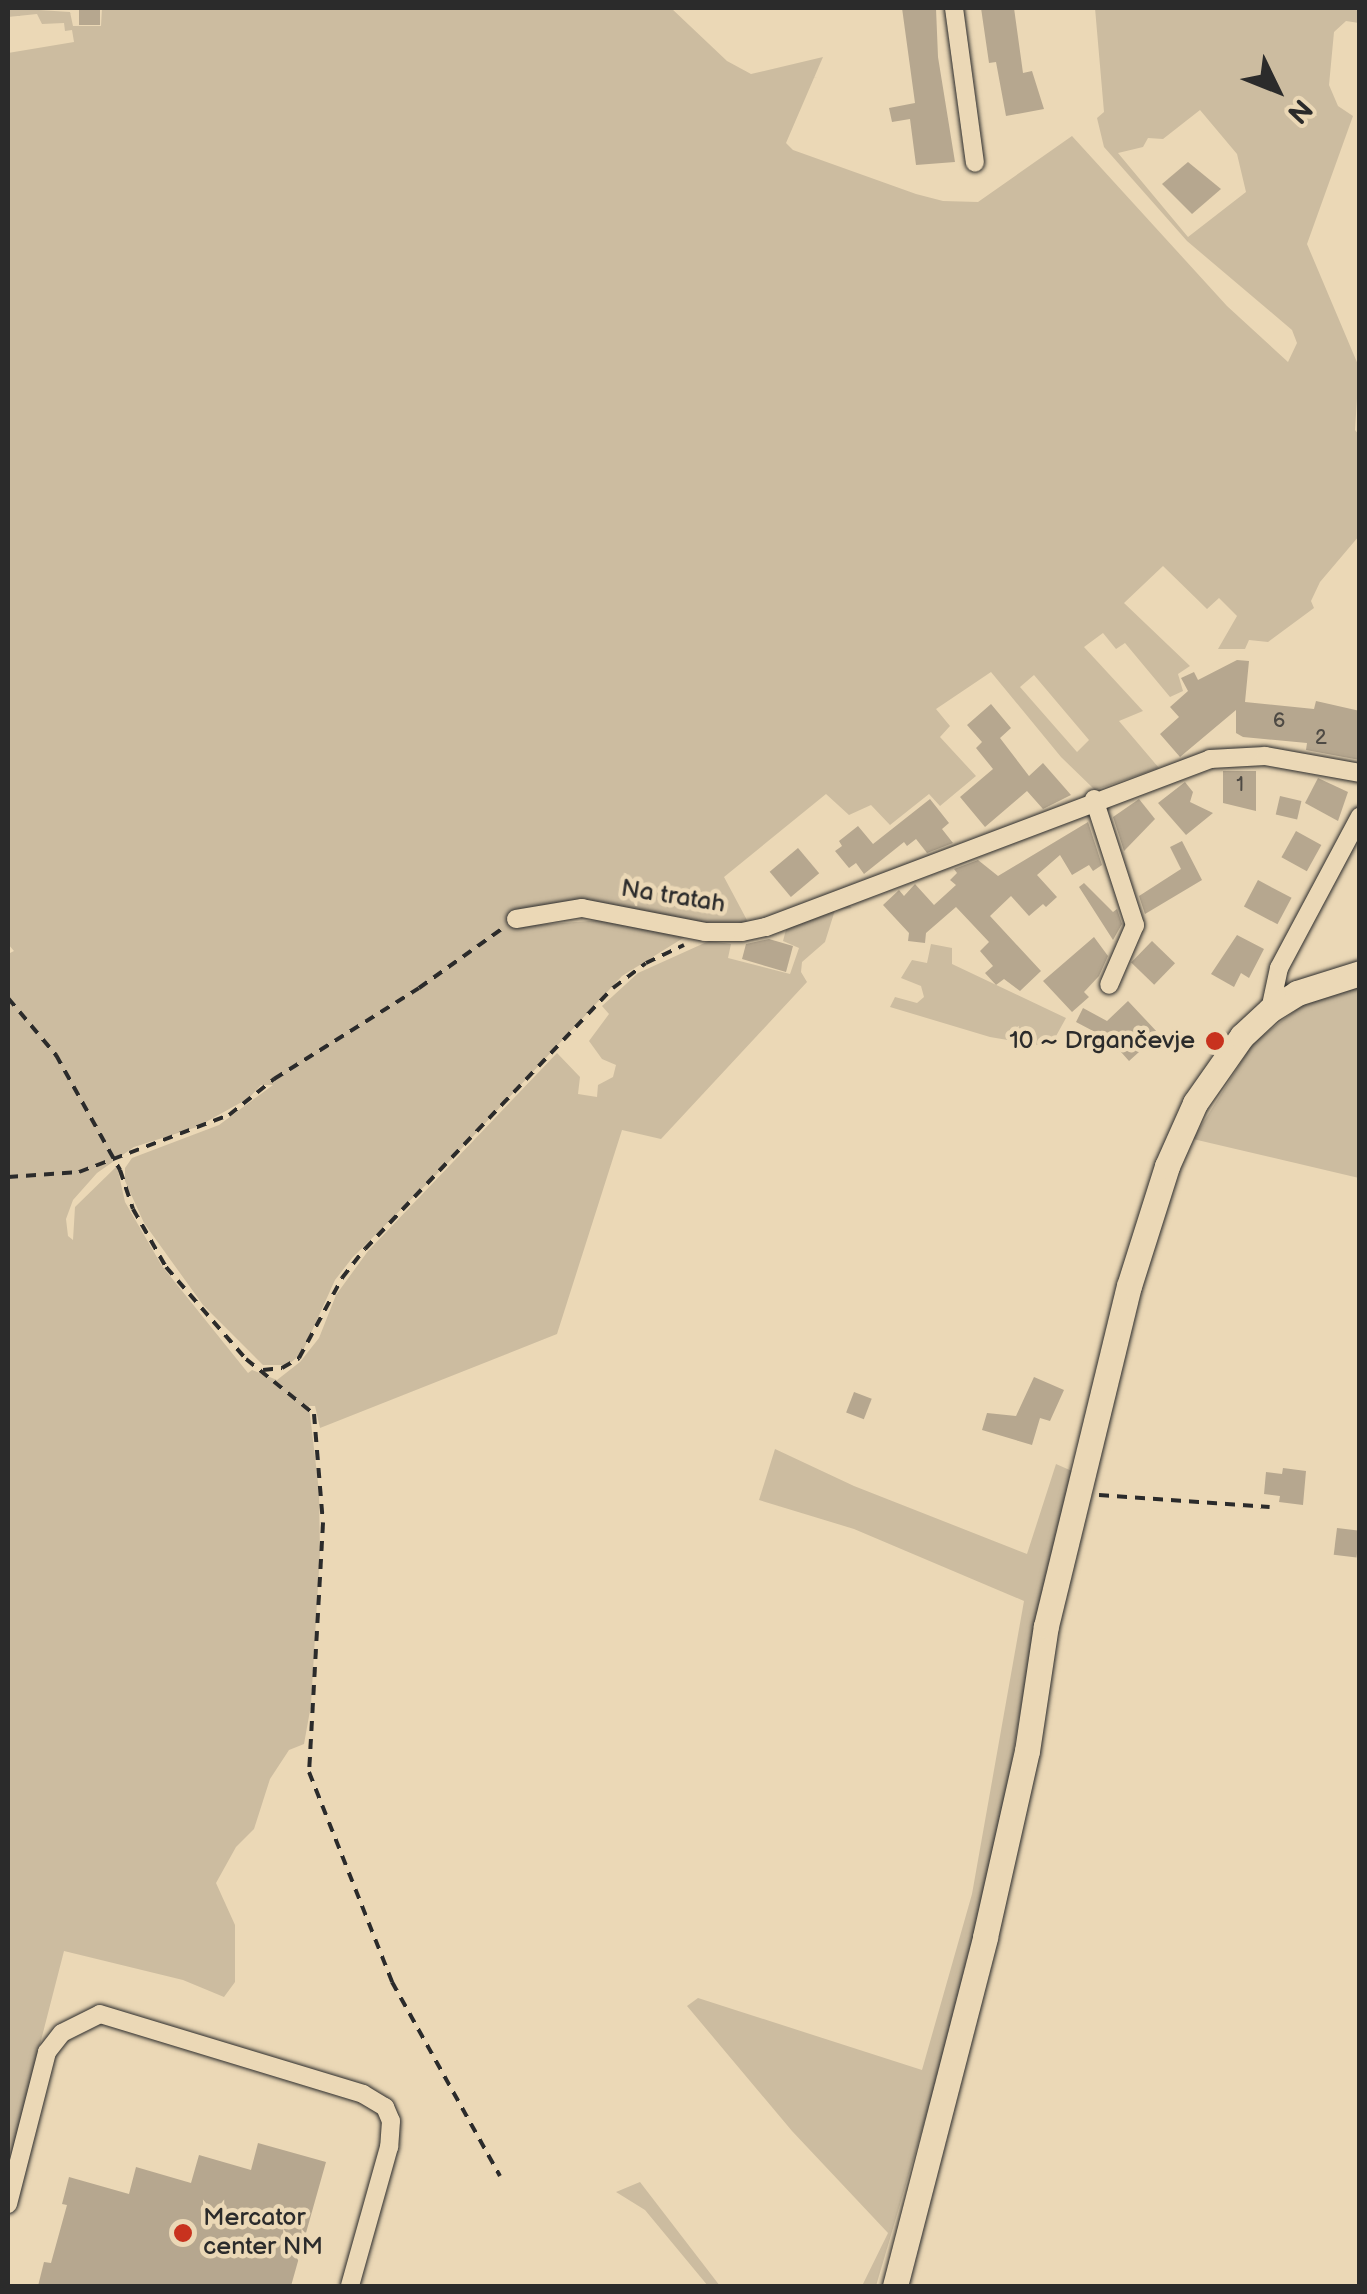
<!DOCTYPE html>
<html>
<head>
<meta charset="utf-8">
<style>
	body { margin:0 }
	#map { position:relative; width:1367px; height:2294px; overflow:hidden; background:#ebd8b6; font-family:"Balsamiq Sans",sans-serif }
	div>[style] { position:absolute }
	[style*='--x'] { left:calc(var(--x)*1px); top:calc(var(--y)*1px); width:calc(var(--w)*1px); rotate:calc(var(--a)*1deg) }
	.green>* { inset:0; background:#ccbca0 }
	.building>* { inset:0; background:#b6a78f; transform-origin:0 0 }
	.path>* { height:4px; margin-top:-2px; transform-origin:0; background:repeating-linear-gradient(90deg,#2b2b2b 0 10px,transparent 0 18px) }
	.roads { filter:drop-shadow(0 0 2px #2b2b2b) drop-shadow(0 0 2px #2b2b2b) }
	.minor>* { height:18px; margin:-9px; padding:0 9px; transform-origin:9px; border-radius:9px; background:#ebd8b6 }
	.secondary>* { height:25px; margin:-12.5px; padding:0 12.5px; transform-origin:12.5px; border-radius:12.5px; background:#ebd8b6 }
	.dots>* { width:28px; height:28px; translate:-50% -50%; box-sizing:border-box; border:5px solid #ebd8b6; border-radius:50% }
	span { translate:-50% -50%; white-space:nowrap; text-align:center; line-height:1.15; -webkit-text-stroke:9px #ebd8b6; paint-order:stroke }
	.number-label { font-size:20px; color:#4e4a44 }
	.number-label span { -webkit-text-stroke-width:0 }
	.street-label { font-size:25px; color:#2b2b2b }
	.poi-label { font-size:25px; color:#2b2b2b }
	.right { translate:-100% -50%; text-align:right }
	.left { translate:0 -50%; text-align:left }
	.frame { position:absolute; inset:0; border:10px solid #2b2b2b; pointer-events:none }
	.north { position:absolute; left:1227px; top:40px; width:100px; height:100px; -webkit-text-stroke:8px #ebd8b6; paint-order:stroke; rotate:133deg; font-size:28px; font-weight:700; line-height:40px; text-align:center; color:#2b2b2b }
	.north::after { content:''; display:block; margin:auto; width:35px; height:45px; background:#2b2b2b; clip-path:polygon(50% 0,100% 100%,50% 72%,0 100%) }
</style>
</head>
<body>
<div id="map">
	<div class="green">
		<i style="clip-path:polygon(evenodd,8px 8px,70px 12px,73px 26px,101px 26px,102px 8px,671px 8px,727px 61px,751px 74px,823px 57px,786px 143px,793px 150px,916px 194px,943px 201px,978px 202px,1072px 136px,1227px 306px,1288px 362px,1297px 343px,1292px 330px,1187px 241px,1104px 147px,1097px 118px,1104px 112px,1095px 8px,1359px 8px,1359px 23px,1346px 21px,1334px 32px,1329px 85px,1338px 106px,1353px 116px,1307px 244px,1359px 367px,1355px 430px,1360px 436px,1359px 536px,1320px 582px,1311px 601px,1314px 608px,1268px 642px,1249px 640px,1245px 649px,1218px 649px,1237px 616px,1219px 598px,1207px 609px,1163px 566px,1124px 603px,1190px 666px,1178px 674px,1183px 691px,1170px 697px,1125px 643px,1116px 649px,1103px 633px,1084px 647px,1143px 711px,1119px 721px,1159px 768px,1095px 790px,1061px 757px,991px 672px,936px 709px,950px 726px,940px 737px,976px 776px,940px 806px,929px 794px,890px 825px,871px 805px,849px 815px,826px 794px,724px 877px,748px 922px,690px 922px,582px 900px,519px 909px,521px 926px,617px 919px,688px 935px,622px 976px,452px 1159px,353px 1257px,335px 1280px,302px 1353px,288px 1365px,263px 1365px,203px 1305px,144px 1223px,125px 1181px,125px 1168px,132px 1158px,219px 1125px,273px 1085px,261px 1085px,249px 1098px,197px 1127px,134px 1147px,97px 1173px,73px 1200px,66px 1219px,68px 1236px,73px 1240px,75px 1207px,117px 1166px,125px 1202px,162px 1266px,248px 1373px,252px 1370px,277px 1380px,300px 1362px,319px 1338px,336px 1295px,368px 1251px,557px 1053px,580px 1077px,578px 1094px,597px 1097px,598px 1085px,613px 1077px,616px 1065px,602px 1059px,589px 1041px,609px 1014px,602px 1006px,638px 973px,709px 941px,731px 944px,728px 958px,790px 974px,799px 948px,783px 941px,788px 922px,842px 901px,852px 908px,835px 910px,825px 942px,802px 962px,801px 972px,807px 982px,661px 1139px,622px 1130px,557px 1334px,320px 1428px,315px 1406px,309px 1406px,319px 1491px,320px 1552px,311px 1705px,304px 1744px,289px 1750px,270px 1779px,254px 1829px,236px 1847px,216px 1883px,235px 1925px,235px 1982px,224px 1997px,183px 1980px,64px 1951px,8px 2169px,8px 954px,14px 951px,8px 944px,8px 53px,74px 42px,72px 30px,65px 31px,64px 23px,42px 24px,37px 14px,8px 17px,8px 8px,1200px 110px,1237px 154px,1246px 192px,1188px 237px,1118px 153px,1143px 147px,1148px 138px,1163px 139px,1200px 110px,8px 8px,1034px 675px,1089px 740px,1077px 752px,1020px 687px,1034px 675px)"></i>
		<i style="clip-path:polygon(931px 944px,952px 948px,952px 964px,1066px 1018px,1050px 1047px,990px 1037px,890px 1007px,895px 997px,917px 1003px,924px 997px,921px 986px,901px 978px,912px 960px,927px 963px)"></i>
		<i style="clip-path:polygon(1359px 983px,1359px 1178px,1193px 1139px,1253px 1043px,1305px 1003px)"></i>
		<i style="clip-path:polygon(775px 1449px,854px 1486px,1027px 1554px,1056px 1464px,1072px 1471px,1036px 1619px,995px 1860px,956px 2014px,876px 2286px,862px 2286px,888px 2233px,792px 2131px,687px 2006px,698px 1998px,922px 2070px,972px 1894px,1024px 1601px,854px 1529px,759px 1500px)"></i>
		<i style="clip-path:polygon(640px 2182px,720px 2286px,708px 2286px,645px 2210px,616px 2192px)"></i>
	</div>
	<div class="building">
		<i style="left:79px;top:8px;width:21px;height:17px"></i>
		<i style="clip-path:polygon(902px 8px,936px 8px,938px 57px,955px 162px,916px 165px,910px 119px,892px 122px,889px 108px,915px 103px)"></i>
		<i style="clip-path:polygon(981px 8px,1014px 8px,1023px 73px,1032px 71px,1044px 109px,1006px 116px,996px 62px,989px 63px)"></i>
		<i style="clip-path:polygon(1188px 162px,1221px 189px,1192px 214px,1162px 184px)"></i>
		<i style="clip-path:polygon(1237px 660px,1249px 661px,1245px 702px,1314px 709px,1316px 701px,1360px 711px,1360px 760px,1306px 750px,1307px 743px,1243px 737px,1236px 733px,1236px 710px,1180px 757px,1160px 734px,1179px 717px,1170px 707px,1188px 691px,1181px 678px,1194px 672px,1198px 680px)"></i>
		<i style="clip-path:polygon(991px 704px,1011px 728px,1000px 738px,1029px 776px,1043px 763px,1071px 795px,1043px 809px,1027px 791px,985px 827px,960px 797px,993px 769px,976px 748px,982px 742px,967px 725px)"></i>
		<i style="clip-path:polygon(1223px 771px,1256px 771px,1256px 811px,1223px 803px)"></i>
		<i style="clip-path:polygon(1318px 778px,1348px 792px,1338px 821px,1305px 803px)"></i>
		<i style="clip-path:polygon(1185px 782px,1193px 792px,1190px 802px,1213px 813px,1186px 835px,1158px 803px)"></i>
		<i style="left:1280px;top:796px;width:22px;height:19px;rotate:13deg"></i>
		<i style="clip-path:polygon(930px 799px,949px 823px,942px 829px,953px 843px,927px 853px,916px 839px,907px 846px,904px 842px,864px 874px,856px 863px,849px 868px,835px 851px,842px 846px,839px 841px,858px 826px,873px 844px)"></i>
		<i style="clip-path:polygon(1139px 799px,1155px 819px,1124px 851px,1113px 817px)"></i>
		<i style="clip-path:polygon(1088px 822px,1102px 865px,1093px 871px,1089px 865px,1072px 875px,1060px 855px,1037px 875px,1057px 897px,1046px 907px,1043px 904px,1029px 916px,1011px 896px,990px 916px,1041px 971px,1020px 991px,1004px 979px,996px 985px,985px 973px,993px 966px,980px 951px,989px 942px,956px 907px,926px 933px,925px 943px,908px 941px,909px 933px,883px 905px,899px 890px,904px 896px,915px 884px,934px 905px,956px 885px,950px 880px,957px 873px,954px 869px,978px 860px,998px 876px)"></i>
		<i style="left:1296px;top:831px;width:29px;height:30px;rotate:29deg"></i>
		<i style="clip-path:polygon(1182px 841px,1202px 880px,1145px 914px,1139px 896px,1181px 869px,1170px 847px)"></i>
		<i style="left:798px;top:848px;width:33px;height:37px;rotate:50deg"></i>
		<i style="left:1258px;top:880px;width:38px;height:30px;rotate:28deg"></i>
		<i style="clip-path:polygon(1084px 883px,1113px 912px,1117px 909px,1122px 924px,1113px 940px,1079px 887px)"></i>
		<i style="clip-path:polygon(1237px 935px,1264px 949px,1249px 978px,1241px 973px,1234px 987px,1211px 974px)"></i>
		<i style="clip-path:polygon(1094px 937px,1108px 956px,1099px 976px,1084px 992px,1089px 997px,1072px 1012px,1043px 981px)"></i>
		<i style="clip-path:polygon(769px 939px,793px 946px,786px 972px,742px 959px,746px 944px)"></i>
		<i style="left:1152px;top:941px;width:32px;height:30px;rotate:44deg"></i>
		<i style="clip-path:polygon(1128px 1001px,1159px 1034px,1129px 1061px,1113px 1043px,1102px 1052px,1089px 1037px,1095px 1032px,1076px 1022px,1083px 1008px,1107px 1021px)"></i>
		<i style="clip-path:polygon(1034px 1377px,1064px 1390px,1050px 1421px,1040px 1418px,1032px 1445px,982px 1430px,987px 1413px,1016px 1416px)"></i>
		<i style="left:854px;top:1392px;width:19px;height:22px;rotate:21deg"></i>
		<i style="clip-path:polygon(1283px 1468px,1306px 1471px,1303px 1505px,1279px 1502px,1280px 1496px,1264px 1494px,1266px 1472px,1282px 1474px)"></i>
		<i style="left:1337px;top:1528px;width:23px;height:27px;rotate:7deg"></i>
		<i style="clip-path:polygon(258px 2143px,326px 2162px,291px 2286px,38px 2286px,44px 2262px,51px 2263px,67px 2205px,62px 2204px,69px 2177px,129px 2194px,136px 2167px,191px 2183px,199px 2155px,251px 2170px)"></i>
	</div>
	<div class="path">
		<i style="--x:8;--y:998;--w:75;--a:49.9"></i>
		<i style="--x:56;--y:1055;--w:132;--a:60.9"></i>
		<i style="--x:120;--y:1170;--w:41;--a:71.6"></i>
		<i style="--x:133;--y:1209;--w:67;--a:60.4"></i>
		<i style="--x:166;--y:1267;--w:122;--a:49"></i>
		<i style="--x:246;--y:1359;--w:87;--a:39"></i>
		<i style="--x:314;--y:1414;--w:109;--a:85.3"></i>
		<i style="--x:323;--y:1523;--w:249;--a:93.2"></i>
		<i style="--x:309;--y:1772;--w:226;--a:68.4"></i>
		<i style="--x:392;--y:1982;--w:222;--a:60.9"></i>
		<i style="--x:8;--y:1177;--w:71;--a:-4"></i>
		<i style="--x:79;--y:1172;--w:160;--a:-20.8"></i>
		<i style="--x:229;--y:1115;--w:58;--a:-38.7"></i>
		<i style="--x:274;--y:1079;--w:171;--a:-32.1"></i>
		<i style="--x:419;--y:988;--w:103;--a:-35.5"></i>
		<i style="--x:263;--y:1370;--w:19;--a:-6"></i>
		<i style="--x:282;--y:1368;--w:20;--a:-30"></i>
		<i style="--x:299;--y:1358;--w:91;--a:-61.7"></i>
		<i style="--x:342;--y:1278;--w:37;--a:-52"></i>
		<i style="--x:365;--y:1249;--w:360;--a:-46.5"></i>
		<i style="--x:613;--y:988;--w:41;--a:-37.1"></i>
		<i style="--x:646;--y:963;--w:42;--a:-25.3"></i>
		<i style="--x:1099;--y:1495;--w:171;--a:4"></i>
	</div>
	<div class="roads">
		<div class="minor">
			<i style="--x:954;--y:8;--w:156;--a:82.3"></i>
			<i style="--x:1094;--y:799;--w:133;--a:72"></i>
			<i style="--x:1135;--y:925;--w:65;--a:113.4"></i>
			<i style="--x:516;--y:919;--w:67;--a:-9.5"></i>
			<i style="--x:582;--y:908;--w:125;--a:11"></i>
			<i style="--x:705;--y:932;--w:37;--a:0"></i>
			<i style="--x:742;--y:932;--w:25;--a:-12"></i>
			<i style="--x:766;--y:927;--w:475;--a:-20.7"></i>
			<i style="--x:1210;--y:759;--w:55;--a:-3.1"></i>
			<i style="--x:1265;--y:756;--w:97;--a:10.1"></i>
			<i style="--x:1270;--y:1010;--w:43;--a:-77.9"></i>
			<i style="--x:1279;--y:968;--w:172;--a:-61.9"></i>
			<i style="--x:8;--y:2204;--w:157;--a:-75.6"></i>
			<i style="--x:47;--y:2052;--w:24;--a:-52"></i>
			<i style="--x:62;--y:2033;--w:42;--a:-26.6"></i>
			<i style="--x:100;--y:2014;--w:275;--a:16.9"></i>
			<i style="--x:363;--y:2094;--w:26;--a:31"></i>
			<i style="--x:385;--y:2107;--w:15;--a:67"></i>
			<i style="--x:391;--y:2121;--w:26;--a:94"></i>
			<i style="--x:389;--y:2147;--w:144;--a:105.7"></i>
		</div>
		<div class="secondary">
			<i style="--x:895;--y:2286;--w:360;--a:-75.5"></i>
			<i style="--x:985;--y:1937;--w:191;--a:-77.3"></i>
			<i style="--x:1027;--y:1751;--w:126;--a:-81.4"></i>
			<i style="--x:1046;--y:1626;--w:350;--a:-76.3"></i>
			<i style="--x:1129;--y:1286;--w:126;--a:-72.4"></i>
			<i style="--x:1167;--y:1166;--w:69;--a:-66"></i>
			<i style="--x:1195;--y:1103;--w:82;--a:-55"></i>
			<i style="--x:1242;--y:1036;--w:38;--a:-43"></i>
			<i style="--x:1270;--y:1010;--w:32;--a:-32"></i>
			<i style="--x:1297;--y:993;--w:66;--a:-17.6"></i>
		</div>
	</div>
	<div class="dots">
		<i style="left:1215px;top:1041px;background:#c8321e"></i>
		<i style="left:183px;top:2233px;background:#c8321e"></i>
	</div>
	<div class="number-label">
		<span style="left:1279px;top:721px">6</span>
		<span style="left:1321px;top:738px">2</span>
		<span style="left:1240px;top:785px">1</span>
	</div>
	<div class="street-label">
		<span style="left:673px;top:897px;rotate:9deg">Na tratah</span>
	</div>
	<div class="poi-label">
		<span class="right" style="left:1195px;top:1041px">10 ~ Drgančevje</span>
		<span class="left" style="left:203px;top:2233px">Mercator<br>center NM</span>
	</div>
	<div class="frame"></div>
	<div class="north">N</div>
</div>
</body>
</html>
